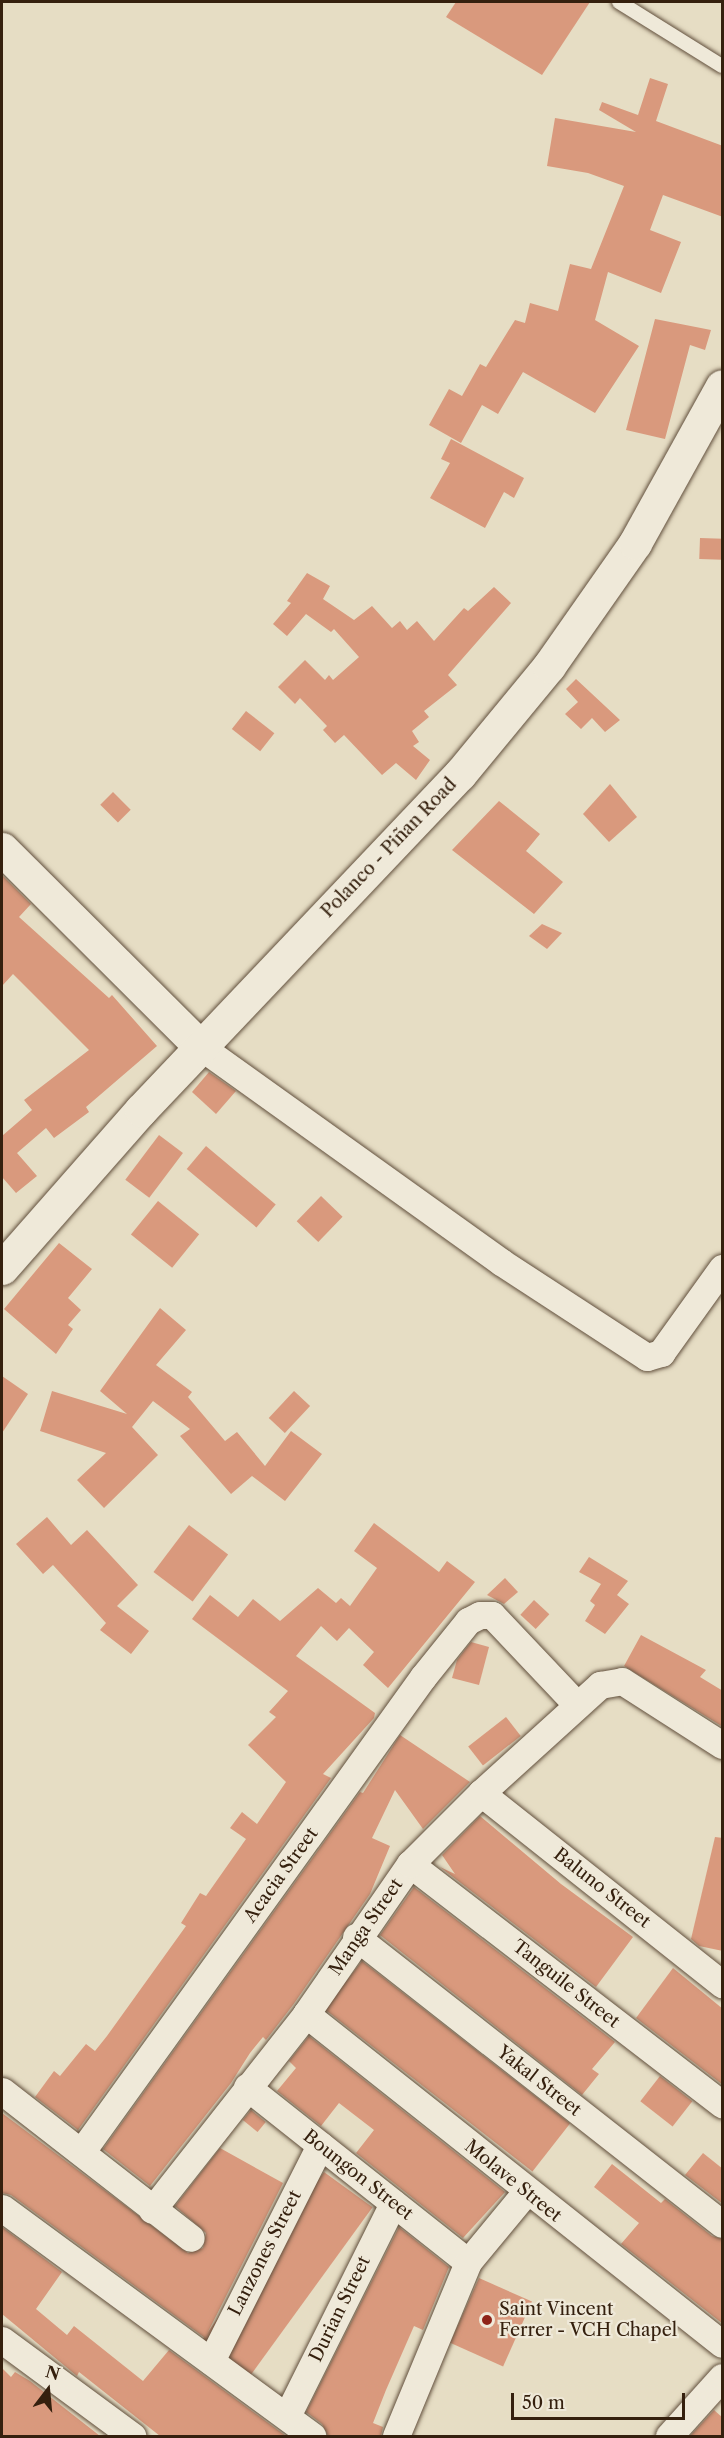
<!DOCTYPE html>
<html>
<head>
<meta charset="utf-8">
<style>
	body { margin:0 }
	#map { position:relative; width:724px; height:2438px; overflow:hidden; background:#e6ddc4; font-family:"Libre Caslon Text",serif }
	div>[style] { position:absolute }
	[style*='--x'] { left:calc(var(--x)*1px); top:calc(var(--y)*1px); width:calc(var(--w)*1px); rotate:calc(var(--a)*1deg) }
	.building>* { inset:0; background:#d9997d; transform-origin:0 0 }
	.roads { filter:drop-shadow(0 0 2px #614f3c) drop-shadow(0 0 2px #614f3c) }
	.lane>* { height:14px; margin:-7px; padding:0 7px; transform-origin:7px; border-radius:7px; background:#efe9d9 }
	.street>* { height:27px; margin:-13.5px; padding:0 13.5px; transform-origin:13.5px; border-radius:13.5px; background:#efe9d9 }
	.secondary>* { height:33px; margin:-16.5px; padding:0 16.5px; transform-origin:16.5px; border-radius:16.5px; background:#efe9d9 }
	.dots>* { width:16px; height:16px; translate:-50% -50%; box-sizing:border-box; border:3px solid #efe9d9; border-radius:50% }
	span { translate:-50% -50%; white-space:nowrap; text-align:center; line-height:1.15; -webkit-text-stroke:4.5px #efe9d9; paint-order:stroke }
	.street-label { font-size:18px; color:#35200e }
	.poi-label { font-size:18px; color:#35200e }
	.left { translate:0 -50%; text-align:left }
	.frame { position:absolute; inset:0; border:3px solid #35200e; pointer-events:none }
	.north { position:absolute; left:18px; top:2360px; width:60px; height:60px; -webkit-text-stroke:4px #efe9d9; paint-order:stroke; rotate:16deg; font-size:16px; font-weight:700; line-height:24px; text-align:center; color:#35200e }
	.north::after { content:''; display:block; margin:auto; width:21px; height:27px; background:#35200e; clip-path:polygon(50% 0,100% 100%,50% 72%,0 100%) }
	.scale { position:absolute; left:511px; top:2393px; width:174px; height:27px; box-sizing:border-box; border:3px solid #35200e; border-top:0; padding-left:8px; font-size:18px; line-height:21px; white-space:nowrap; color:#35200e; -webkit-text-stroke:4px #efe9d9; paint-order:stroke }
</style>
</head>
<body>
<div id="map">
	<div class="building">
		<i style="clip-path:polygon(456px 2px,590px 2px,542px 75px,446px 17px)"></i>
		<i style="clip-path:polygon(650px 78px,668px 84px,656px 121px,723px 146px,723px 217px,663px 195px,650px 230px,681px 242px,661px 293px,608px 272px,595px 320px,639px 346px,595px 413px,523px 372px,498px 414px,482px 405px,461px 443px,429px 425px,449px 389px,462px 396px,480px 364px,486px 367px,515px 320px,525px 323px,530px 303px,558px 311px,570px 264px,591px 269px,624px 186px,588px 173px,547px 166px,555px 118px,636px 132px,599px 110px,602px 102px,638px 115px)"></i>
		<i style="clip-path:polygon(655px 319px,711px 330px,705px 350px,690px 345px,665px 439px,626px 430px)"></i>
		<i style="clip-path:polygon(451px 439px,524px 478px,514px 498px,504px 492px,485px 528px,430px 498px,450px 463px,441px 459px)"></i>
		<i style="left:700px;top:538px;width:23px;height:21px;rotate:2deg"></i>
		<i style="clip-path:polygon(307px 573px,330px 586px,323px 599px,354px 620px,372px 606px,392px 628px,400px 621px,407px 630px,417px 621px,434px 641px,464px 608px,468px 611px,494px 587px,511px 603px,448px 675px,457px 685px,424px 711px,429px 717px,412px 731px,419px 742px,413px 746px,430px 760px,416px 780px,396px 763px,382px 775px,344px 735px,335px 743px,323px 730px,327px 726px,300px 698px,295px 704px,278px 687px,305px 660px,325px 680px,329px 675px,333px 680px,359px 657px,334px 629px,331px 632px,306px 614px,287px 636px,273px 624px,291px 603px,287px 601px)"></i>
		<i style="clip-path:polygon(576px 679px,620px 720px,605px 732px,592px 718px,581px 729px,565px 714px,578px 702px,566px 689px)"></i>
		<i style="left:246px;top:711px;width:36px;height:23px;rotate:38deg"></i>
		<i style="clip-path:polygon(610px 784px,637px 817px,609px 842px,583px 814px)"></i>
		<i style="left:113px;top:792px;width:25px;height:18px;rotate:45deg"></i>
		<i style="clip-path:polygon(499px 801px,540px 834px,526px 851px,563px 882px,534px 914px,452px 850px)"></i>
		<i style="clip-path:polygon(2px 875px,31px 904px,19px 917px,109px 998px,112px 995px,157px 1046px,86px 1107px,89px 1112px,54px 1138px,46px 1128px,17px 1153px,37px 1176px,16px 1193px,2px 1177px,2px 1136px,32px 1110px,24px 1100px,89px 1050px,13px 974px,2px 986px)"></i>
		<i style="clip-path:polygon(542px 924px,562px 933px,547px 949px,529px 936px)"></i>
		<i style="clip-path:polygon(209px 1072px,236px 1091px,216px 1114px,192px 1092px)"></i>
		<i style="left:159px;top:1135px;width:30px;height:56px;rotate:37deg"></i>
		<i style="left:206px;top:1146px;width:91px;height:30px;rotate:40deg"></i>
		<i style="left:321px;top:1196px;width:30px;height:35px;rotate:44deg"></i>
		<i style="left:158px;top:1201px;width:53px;height:43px;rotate:39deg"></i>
		<i style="clip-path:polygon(59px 1243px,92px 1269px,68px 1298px,81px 1310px,68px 1325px,73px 1329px,56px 1354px,4px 1309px)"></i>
		<i style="clip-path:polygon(160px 1308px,186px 1330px,156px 1365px,192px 1392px,188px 1397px,225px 1441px,237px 1432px,265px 1466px,291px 1431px,322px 1454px,285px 1501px,252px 1476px,231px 1494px,180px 1436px,190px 1429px,153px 1401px,132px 1427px,158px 1455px,104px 1508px,77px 1480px,106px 1453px,40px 1431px,52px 1391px,127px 1414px,100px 1391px)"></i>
		<i style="clip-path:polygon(2px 1376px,28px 1394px,2px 1433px)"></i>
		<i style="left:294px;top:1391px;width:22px;height:37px;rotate:43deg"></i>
		<i style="clip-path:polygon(47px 1517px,71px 1545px,87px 1530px,138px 1585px,117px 1606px,149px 1631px,131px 1654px,100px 1630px,106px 1623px,53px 1565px,43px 1574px,16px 1544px)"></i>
		<i style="clip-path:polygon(374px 1523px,439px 1572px,447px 1561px,475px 1582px,388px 1688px,363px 1665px,374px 1652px,349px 1628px,337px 1641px,321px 1626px,296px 1656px,375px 1713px,374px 1718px,323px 1774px,331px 1778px,78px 2130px,35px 2097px,54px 2071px,60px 2076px,86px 2044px,95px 2051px,107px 2036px,186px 1926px,181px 1923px,200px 1893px,206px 1896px,246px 1839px,230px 1828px,242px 1812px,257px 1824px,286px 1782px,248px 1745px,276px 1717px,269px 1712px,288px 1691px,192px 1619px,210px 1595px,238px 1617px,253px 1599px,280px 1621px,318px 1588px,336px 1603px,341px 1598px,350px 1606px,377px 1568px,354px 1551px)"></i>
		<i style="left:189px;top:1525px;width:49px;height:59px;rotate:37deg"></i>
		<i style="clip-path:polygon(589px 1557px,628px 1581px,617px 1595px,629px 1604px,605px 1634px,585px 1621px,595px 1605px,590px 1601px,601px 1584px,579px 1572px)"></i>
		<i style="clip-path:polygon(505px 1578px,518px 1592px,504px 1604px,487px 1595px)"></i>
		<i style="left:534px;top:1600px;width:21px;height:20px;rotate:43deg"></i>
		<i style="clip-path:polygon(641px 1635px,706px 1670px,700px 1677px,723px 1691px,723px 1727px,624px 1666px)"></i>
		<i style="clip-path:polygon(471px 1642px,489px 1647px,479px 1685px,452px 1678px,457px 1660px)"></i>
		<i style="left:506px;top:1717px;width:24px;height:48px;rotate:52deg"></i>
		<i style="clip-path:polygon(400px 1735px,470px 1782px,423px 1829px,395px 1790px,372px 1838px,390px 1846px,370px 1894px,293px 2005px,266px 2040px,263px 2037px,250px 2053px,231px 2083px,150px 2186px,103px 2149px,360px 1792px,363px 1793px)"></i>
		<i style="clip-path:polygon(480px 1816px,561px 1884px,633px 1937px,596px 1987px,440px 1867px,455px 1874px,442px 1855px)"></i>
		<i style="clip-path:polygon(715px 1837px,723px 1838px,723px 1951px,699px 1946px,691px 1939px)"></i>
		<i style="clip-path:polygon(414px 1887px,615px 2042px,592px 2069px,599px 2074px,582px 2095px,380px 1935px)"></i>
		<i style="left:362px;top:1961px;width:264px;height:61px;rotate:38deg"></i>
		<i style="clip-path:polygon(673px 1968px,723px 2009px,723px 2085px,636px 2018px)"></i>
		<i style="clip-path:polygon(309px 2036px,505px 2192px,463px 2238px,356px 2153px,374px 2130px,339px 2103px,321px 2126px,277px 2091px,296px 2068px,289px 2061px)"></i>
		<i style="left:660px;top:2076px;width:41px;height:32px;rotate:38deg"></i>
		<i style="left:251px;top:2110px;width:19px;height:13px;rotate:39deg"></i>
		<i style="clip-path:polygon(2px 2113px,188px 2253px,203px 2248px,206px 2233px,175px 2206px,220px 2148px,283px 2183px,205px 2338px,11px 2195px,2px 2193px)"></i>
		<i style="clip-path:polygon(703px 2153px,723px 2169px,723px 2204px,685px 2175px)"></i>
		<i style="clip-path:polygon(612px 2164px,661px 2203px,665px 2199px,712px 2236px,723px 2239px,723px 2324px,621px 2244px,639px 2223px,594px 2187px)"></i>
		<i style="left:324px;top:2172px;width:60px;height:207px;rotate:36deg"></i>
		<i style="clip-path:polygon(2px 2227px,62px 2272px,36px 2309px,67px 2335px,74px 2326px,143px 2381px,169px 2350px,286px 2436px,160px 2436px,79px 2372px,77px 2376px,2px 2314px)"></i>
		<i style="clip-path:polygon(399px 2227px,449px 2267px,423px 2330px,414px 2326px,386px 2390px,373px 2423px,383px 2427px,381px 2436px,328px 2436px,322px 2424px,306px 2412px)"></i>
		<i style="left:479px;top:2278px;width:58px;height:71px;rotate:24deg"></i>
		<i style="clip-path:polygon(2px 2368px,11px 2377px,15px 2372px,30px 2381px,100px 2436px,2px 2436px)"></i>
		<i style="clip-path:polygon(714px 2410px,723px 2418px,723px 2436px,690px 2436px)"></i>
	</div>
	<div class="roads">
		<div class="lane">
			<i style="--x:619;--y:2;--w:121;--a:31.9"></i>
		</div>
		<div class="street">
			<i style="--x:201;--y:1047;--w:369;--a:35.6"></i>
			<i style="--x:501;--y:1262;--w:174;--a:33.1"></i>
			<i style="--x:647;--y:1357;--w:15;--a:-16"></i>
			<i style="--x:661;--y:1353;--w:105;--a:-54.3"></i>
			<i style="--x:481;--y:1793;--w:308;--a:38.4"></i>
			<i style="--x:410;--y:1864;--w:394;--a:37.6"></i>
			<i style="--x:356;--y:1937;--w:465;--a:38.1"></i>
			<i style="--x:306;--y:2014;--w:531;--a:38.42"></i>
			<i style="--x:247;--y:2087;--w:282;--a:38.4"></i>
			<i style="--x:2;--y:2091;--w:239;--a:37.9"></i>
			<i style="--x:82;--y:2151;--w:584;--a:-54.27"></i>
			<i style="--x:423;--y:1677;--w:72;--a:-51.2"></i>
			<i style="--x:468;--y:1621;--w:13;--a:-27"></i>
			<i style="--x:480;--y:1615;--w:12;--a:0"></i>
			<i style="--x:492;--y:1615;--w:124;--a:46.6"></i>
			<i style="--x:2;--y:2208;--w:385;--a:36.3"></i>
			<i style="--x:152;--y:2210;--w:249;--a:-51.8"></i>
			<i style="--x:306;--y:2014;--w:183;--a:-55.3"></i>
			<i style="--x:410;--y:1864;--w:100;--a:-45"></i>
			<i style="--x:481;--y:1793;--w:161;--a:-42.2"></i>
			<i style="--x:600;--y:1685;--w:22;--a:-10"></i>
			<i style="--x:622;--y:1681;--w:119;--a:32.6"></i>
			<i style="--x:2;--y:2340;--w:162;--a:36.4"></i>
			<i style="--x:211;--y:2361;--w:242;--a:-63.2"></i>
			<i style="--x:287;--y:2416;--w:238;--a:-63.5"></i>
			<i style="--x:396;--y:2436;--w:188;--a:-67.5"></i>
			<i style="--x:468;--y:2262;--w:91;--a:-50.4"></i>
			<i style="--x:669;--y:2436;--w:79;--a:-48.1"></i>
		</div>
		<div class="secondary">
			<i style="--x:2;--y:849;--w:281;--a:44.9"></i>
			<i style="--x:2;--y:1268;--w:210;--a:-48.7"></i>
			<i style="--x:141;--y:1110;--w:463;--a:-46.5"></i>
			<i style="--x:460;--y:774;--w:140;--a:-50.5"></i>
			<i style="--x:549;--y:666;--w:150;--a:-55"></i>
			<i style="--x:635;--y:543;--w:179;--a:-61"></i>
		</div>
	</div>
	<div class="dots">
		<i style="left:487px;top:2320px;background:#8f2418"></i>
	</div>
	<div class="street-label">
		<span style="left:389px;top:848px;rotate:-46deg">Polanco - Piñan Road</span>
		<span style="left:281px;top:1875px;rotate:-54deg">Acacia Street</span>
		<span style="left:602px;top:1888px;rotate:38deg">Baluno Street</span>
		<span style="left:366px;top:1927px;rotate:-55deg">Manga Street</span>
		<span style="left:566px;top:1984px;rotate:38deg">Tanguile Street</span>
		<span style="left:539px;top:2081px;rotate:38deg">Yakal Street</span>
		<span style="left:358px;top:2175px;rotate:38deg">Boungon Street</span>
		<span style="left:513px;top:2181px;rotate:39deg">Molave Street</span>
		<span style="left:265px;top:2253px;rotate:-63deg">Lanzones Street</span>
		<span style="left:340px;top:2309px;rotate:-64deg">Durian Street</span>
	</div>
	<div class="poi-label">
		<span class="left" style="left:499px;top:2320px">Saint Vincent<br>Ferrer - VCH Chapel</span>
	</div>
	<div class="frame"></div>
	<div class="north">N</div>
	<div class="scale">50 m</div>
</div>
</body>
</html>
